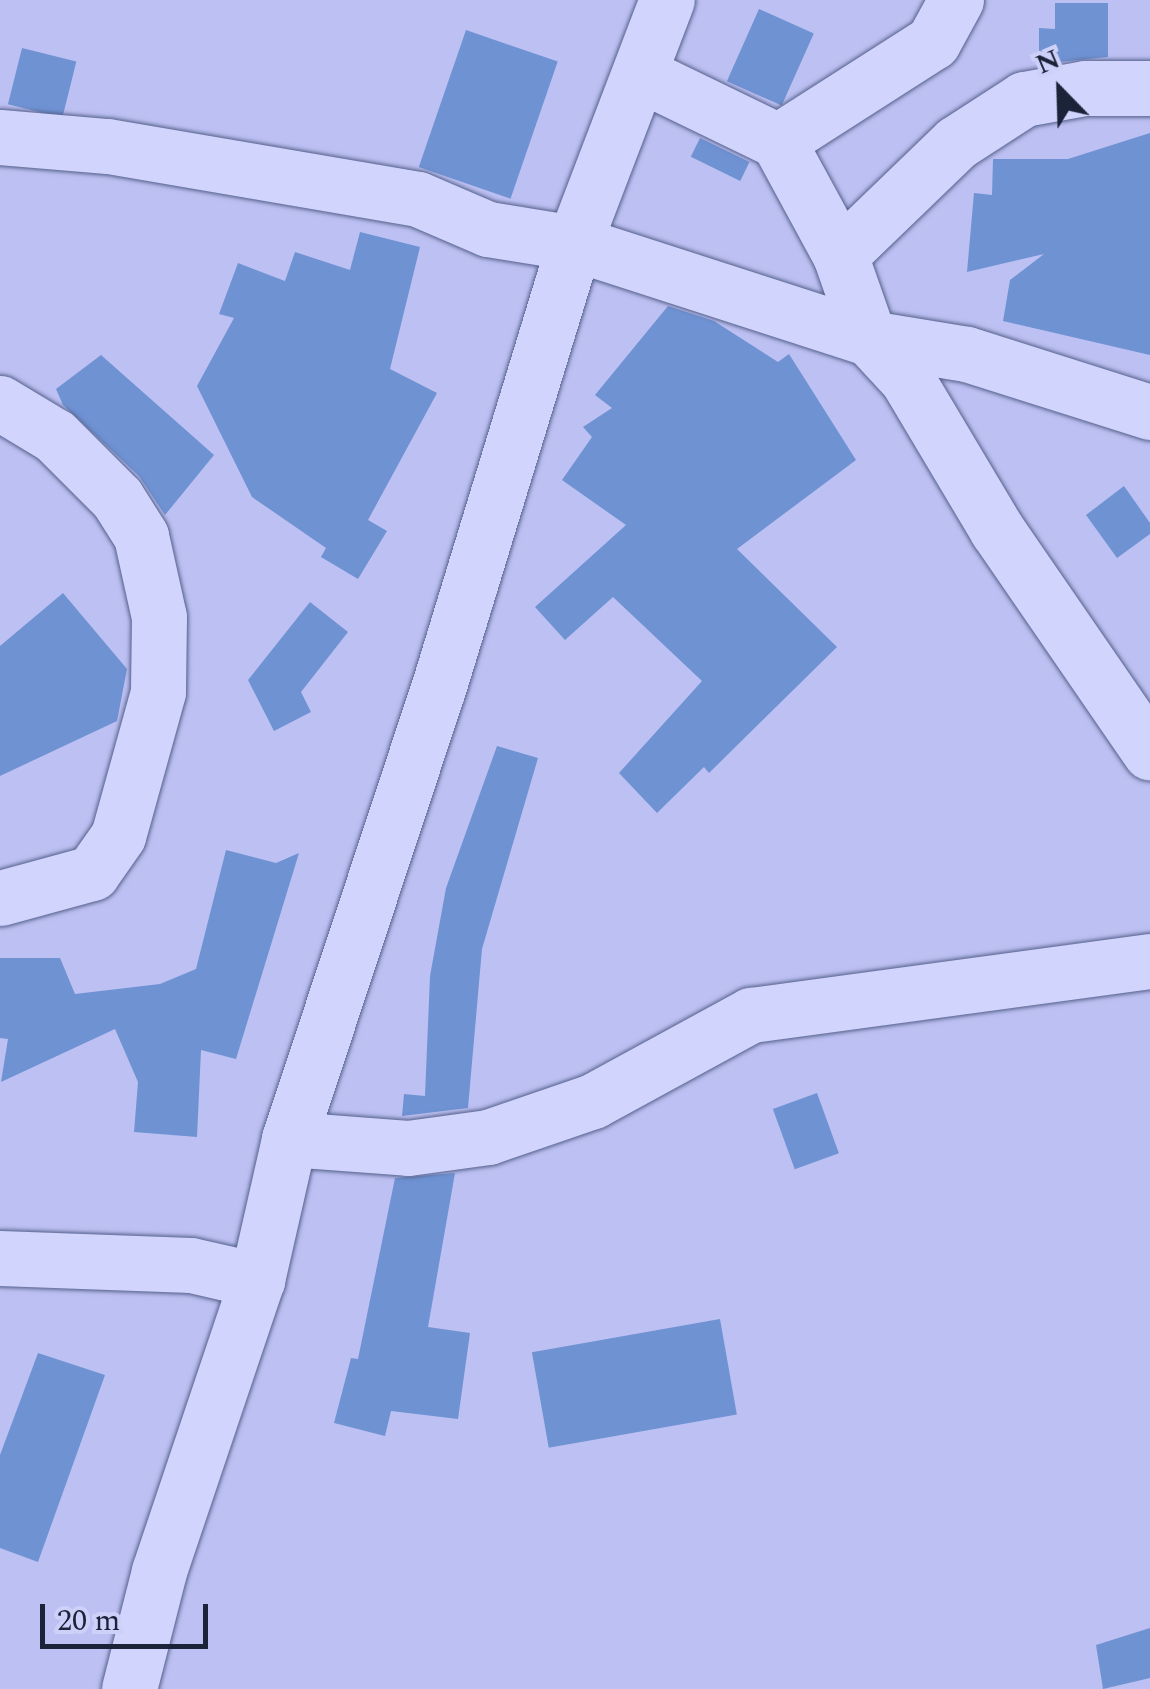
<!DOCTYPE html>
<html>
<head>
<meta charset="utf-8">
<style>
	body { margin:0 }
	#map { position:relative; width:1150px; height:1689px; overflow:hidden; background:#bdc0f2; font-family:Spectral,serif }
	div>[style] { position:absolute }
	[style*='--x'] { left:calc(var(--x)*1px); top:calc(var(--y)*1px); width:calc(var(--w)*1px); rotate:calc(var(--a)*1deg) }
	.building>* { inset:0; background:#6f92d3; transform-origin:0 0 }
	.roads { filter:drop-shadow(0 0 2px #54618b) drop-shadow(0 0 2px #54618b) }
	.minor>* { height:55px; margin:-27.5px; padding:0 27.5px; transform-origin:27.5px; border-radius:27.5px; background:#d1d4fc }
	span { translate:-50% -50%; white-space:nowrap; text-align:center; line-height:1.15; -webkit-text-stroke:9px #cdd0f8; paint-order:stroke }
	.north { position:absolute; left:1010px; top:40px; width:100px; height:100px; -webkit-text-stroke:8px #cdd0f8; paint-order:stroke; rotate:337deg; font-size:28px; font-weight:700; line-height:40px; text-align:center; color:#1b2339 }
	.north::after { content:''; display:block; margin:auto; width:35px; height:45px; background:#1b2339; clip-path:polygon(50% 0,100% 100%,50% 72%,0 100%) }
	.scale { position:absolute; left:40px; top:1604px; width:168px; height:45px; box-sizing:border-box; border:5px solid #1b2339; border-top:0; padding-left:12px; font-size:30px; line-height:35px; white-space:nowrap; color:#1b2339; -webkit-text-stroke:8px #cdd0f8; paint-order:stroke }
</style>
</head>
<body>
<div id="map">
	<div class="building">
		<i style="clip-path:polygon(1055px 3px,1108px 3px,1108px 57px,1039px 64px,1039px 28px,1055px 29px)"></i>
		<i style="left:759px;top:9px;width:60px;height:79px;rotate:24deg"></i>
		<i style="left:466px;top:30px;width:97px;height:145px;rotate:19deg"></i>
		<i style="left:22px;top:48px;width:56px;height:58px;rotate:14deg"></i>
		<i style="clip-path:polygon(1150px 133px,1150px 355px,1003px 321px,1010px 280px,1044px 254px,967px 272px,974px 193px,992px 195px,993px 159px,1068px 159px)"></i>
		<i style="left:700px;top:138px;width:55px;height:21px;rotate:26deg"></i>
		<i style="clip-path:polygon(360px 232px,420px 247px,390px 369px,437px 393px,368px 520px,387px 531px,358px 579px,321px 557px,326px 548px,252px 497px,197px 386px,234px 318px,219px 314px,238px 263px,285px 281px,295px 252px,350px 270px)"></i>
		<i style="clip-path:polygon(668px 306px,714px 321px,778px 362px,789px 354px,856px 460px,737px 549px,837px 647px,709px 773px,704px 767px,657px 813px,619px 773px,702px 681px,613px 597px,565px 640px,535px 607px,626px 525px,562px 480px,592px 437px,583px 427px,612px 408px,595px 395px)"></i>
		<i style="clip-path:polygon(101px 355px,214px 455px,165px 515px,139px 476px,63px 405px,56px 389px)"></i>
		<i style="clip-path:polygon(1124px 486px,1150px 523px,1150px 534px,1117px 558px,1086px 515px)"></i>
		<i style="clip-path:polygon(63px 593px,127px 669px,117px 721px,0 776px,0 646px)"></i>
		<i style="clip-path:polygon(310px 602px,348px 632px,301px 692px,311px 712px,274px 731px,248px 680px)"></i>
		<i style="clip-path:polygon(497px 746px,538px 758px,482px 949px,468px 1108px,402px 1116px,404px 1094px,425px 1096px,430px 976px,446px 888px)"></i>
		<i style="clip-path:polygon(226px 850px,276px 863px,299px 853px,236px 1059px,201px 1050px,197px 1137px,134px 1132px,138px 1082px,115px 1029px,1px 1082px,8px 1039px,0 1038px,0 958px,60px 958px,75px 994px,160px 984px,196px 969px)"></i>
		<i style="left:817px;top:1093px;width:64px;height:47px;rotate:70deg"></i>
		<i style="clip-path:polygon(455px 1173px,428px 1327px,470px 1333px,458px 1419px,391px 1411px,385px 1436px,334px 1423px,351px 1358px,358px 1359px,395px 1178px)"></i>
		<i style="left:720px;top:1319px;width:97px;height:191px;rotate:80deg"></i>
		<i style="clip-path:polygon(38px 1353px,105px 1375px,38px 1562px,0 1548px,0 1455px)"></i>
		<i style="clip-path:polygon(1150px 1628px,1150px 1678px,1103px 1689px,1096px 1645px)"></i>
	</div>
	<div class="roads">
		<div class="minor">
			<i style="--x:640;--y:74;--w:153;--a:25.9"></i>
			<i style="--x:778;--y:141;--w:130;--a:61.5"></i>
			<i style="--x:840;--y:255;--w:88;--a:70.7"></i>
			<i style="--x:869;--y:338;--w:56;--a:47.2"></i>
			<i style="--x:907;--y:379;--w:176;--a:59.2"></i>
			<i style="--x:997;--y:530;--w:270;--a:55.5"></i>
			<i style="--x:0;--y:137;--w:108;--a:4.8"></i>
			<i style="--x:108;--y:146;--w:314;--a:9.7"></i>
			<i style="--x:418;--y:199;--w:76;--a:23.2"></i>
			<i style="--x:488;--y:229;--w:87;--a:9.2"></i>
			<i style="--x:574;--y:243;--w:310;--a:17.9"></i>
			<i style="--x:869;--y:338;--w:99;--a:9.3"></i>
			<i style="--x:967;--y:354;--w:192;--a:17.6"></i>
			<i style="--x:778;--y:141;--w:184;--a:-32.6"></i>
			<i style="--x:933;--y:42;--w:48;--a:-61.3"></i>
			<i style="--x:840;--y:255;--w:161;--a:-44"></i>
			<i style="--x:956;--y:143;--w:81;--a:-32.9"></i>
			<i style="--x:1024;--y:99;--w:62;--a:-10.2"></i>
			<i style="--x:1085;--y:88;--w:65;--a:0"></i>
			<i style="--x:0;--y:403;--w:64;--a:31"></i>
			<i style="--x:55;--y:436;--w:88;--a:45"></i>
			<i style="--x:117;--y:498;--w:45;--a:57.7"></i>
			<i style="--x:141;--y:536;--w:83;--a:77.5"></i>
			<i style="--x:159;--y:617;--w:75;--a:90.8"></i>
			<i style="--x:158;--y:692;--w:149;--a:105.5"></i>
			<i style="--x:118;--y:836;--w:45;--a:125.1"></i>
			<i style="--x:92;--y:873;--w:95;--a:164.8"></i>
			<i style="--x:289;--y:1139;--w:119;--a:4.3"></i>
			<i style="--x:408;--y:1148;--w:81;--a:-7.8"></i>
			<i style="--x:488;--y:1137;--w:111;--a:-18.9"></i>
			<i style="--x:593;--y:1101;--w:180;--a:-28.6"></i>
			<i style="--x:751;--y:1015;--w:403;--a:-7.7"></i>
			<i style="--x:0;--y:1258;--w:191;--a:2.1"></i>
			<i style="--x:191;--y:1265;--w:68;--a:12.8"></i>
			<i style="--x:129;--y:1689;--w:122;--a:-75.7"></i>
			<i style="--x:159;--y:1571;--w:307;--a:-71.4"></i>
			<i style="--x:257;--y:1280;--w:145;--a:-77.2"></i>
			<i style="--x:289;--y:1139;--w:474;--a:-71.7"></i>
			<i style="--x:438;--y:689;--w:466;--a:-73"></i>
			<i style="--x:574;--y:243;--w:260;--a:-69.1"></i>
		</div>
	</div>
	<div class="north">N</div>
	<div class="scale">20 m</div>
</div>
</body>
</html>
